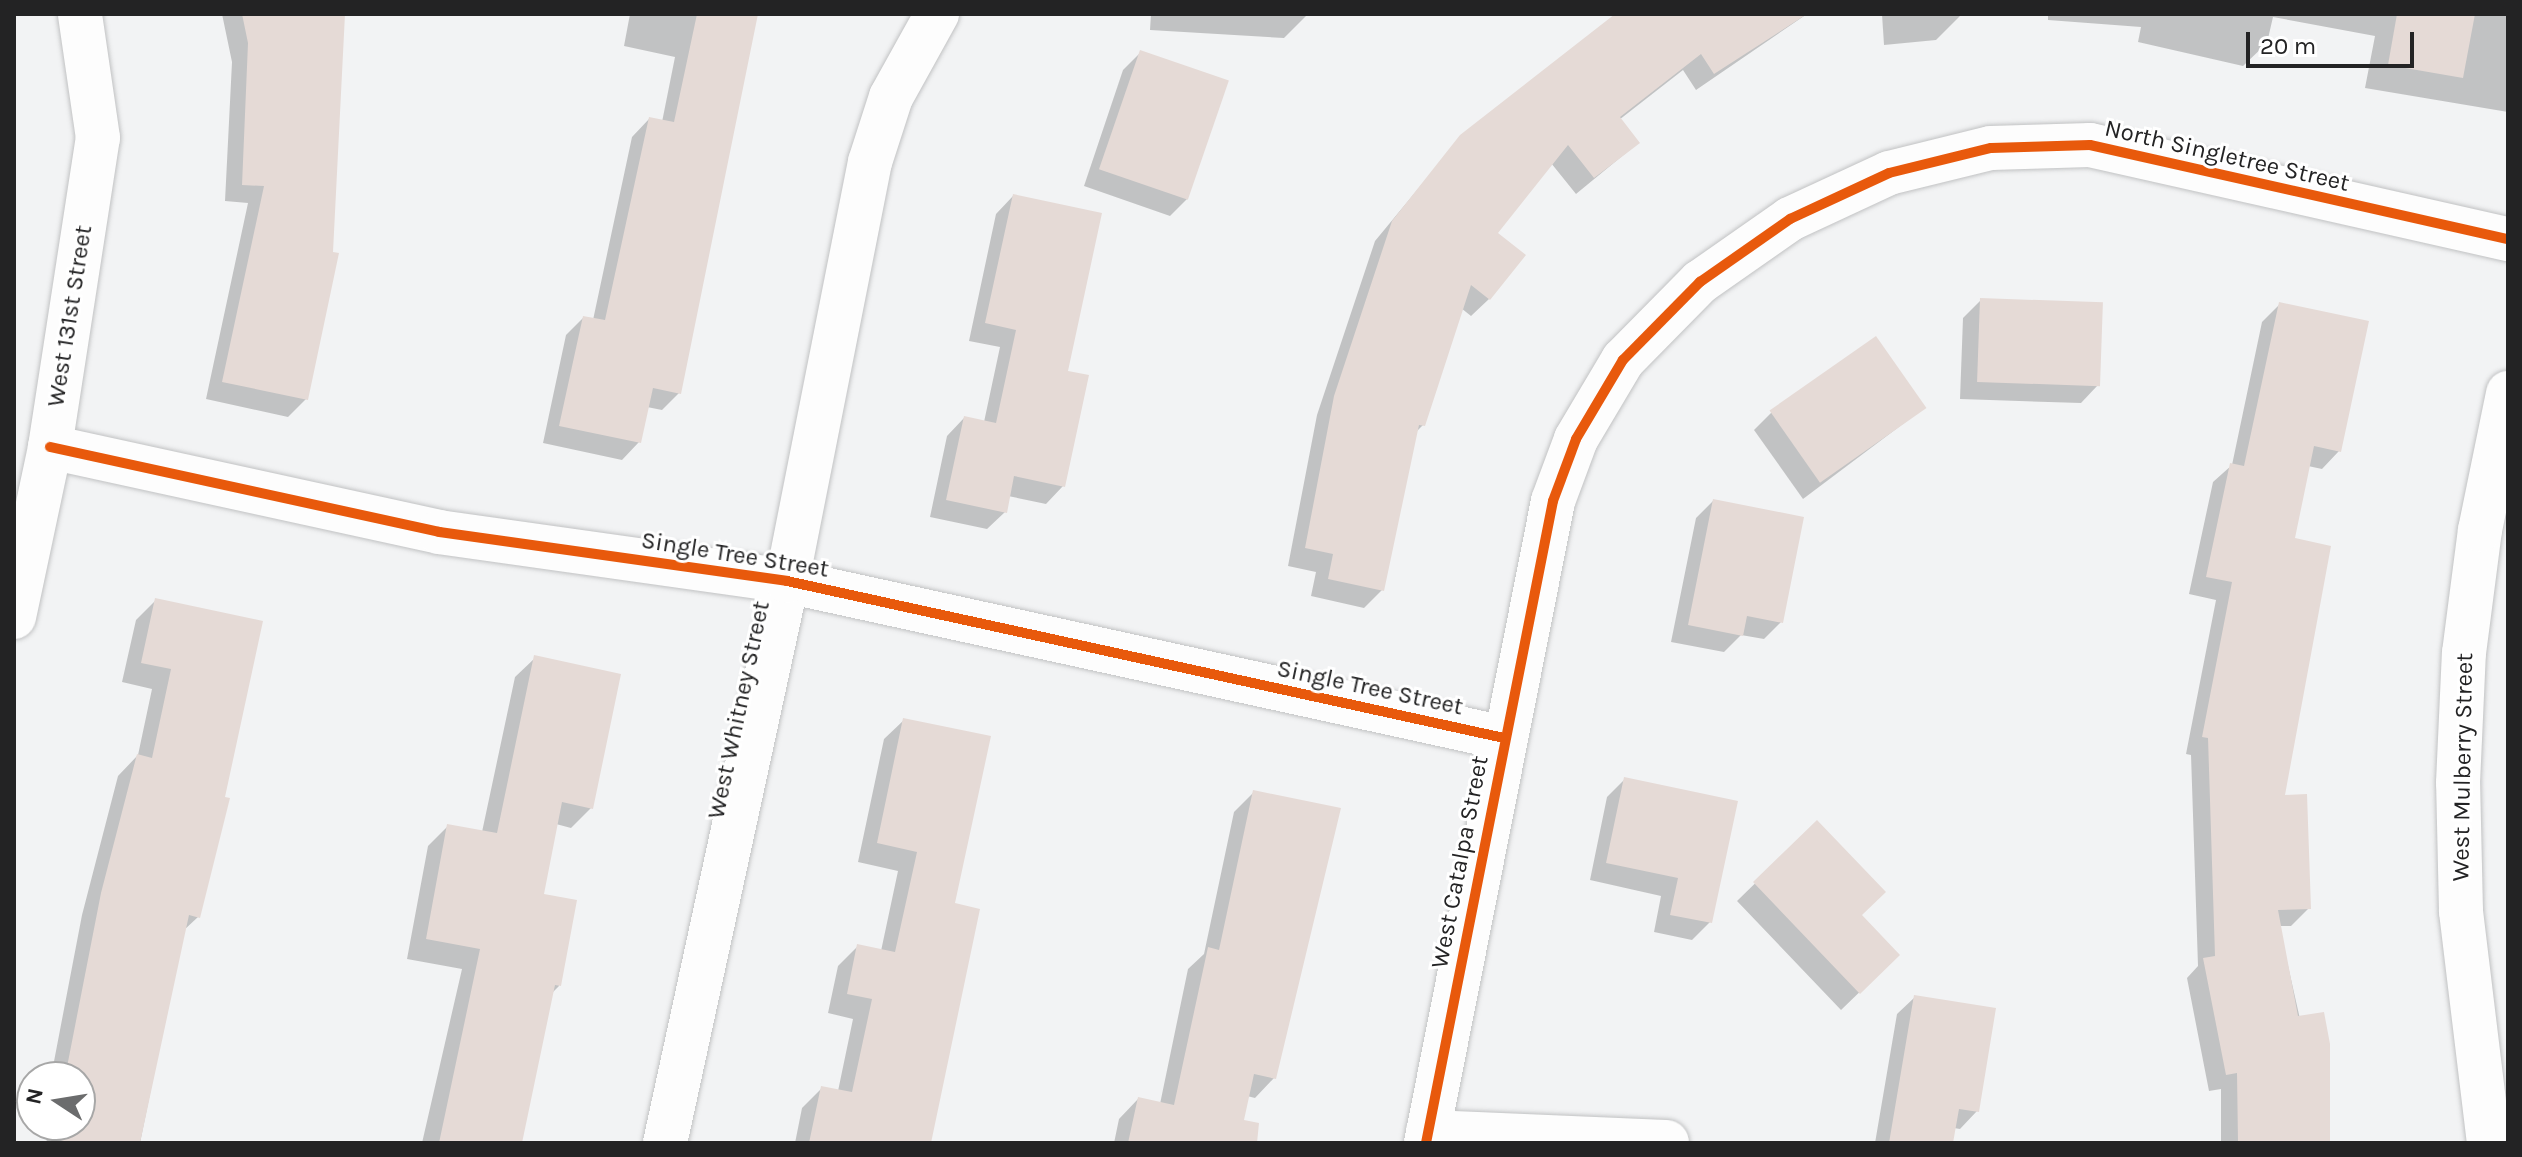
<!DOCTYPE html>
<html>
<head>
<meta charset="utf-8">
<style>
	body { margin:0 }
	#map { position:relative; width:2522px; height:1157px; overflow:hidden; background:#f2f3f4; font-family:Karla,sans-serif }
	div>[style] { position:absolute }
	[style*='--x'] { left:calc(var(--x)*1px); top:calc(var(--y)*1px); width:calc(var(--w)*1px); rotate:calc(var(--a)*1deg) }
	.shadow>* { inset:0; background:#0003 }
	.building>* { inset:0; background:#e5dad6; transform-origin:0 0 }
	.roads { filter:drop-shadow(0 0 2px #c1c2c3) drop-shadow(0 0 2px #c1c2c3) }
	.minor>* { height:44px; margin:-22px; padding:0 22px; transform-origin:22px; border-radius:22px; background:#fdfdfd }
	.cycleway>* { height:10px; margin:-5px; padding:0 5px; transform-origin:5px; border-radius:5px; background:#e8590c }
	span { translate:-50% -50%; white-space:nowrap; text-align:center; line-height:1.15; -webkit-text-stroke:6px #fff; paint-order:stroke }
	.street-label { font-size:24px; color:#232324 }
	.frame { position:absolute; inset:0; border:16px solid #232324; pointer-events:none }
	.north { position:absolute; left:16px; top:1061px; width:80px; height:80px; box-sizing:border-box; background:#fff; border:2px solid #a7a7a7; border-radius:50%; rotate:282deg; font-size:22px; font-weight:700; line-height:32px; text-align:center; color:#232324 }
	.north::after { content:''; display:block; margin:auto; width:28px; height:36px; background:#6b6c6d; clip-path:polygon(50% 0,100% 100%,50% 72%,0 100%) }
	.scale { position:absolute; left:2246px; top:32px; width:168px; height:36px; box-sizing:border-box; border:4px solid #232324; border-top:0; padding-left:10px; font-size:24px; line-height:28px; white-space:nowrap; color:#232324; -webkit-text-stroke:6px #fff; paint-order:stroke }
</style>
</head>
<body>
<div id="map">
	<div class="shadow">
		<i style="clip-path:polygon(222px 14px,331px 14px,306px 399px,288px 417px,206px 399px,248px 203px,225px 201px,232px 62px)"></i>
		<i style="clip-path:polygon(630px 14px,756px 14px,679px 393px,662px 410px,647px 407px,639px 442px,622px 460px,543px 443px,566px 335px,583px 318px,593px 320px,632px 137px,649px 119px,662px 122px,675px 57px,624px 46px)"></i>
		<i style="clip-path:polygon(1151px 14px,1308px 14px,1284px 38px,1150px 30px)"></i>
		<i style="clip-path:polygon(1618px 14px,1807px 14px,1696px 90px,1683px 70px,1619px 120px,1638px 143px,1576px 194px,1551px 163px,1495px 233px,1489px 299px,1471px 316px,1461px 308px,1423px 425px,1415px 433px,1382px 590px,1364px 608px,1311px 596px,1316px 572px,1288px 566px,1317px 415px,1375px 241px,1461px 137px)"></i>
		<i style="clip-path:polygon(1882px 14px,1960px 14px,1960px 16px,1936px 40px,1884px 45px)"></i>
		<i style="clip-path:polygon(2048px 14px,2508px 14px,2508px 112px,2365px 88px,2375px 36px,2273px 17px,2267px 43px,2243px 66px,2138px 42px,2141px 27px,2048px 20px)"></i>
		<i style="clip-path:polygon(1141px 52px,1187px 199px,1170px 216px,1084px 186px,1123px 70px)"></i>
		<i style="clip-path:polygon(1013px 196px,1066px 372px,1063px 486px,1046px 504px,1008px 496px,1005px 512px,987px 529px,930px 517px,947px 436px,964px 418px,984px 422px,1000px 347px,969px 341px,996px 214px)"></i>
		<i style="clip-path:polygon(1981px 300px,2098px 385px,2081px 403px,1960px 399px,1963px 318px)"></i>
		<i style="clip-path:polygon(2280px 304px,2339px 451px,2322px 469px,2308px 466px,2292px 539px,2283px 797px,2309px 908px,2291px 926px,2279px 926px,2328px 1143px,2221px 1143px,2221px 1089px,2209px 1091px,2187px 978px,2198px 966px,2191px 755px,2186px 754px,2216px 600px,2189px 594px,2213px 482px,2232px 465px,2262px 322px)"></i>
		<i style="clip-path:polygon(1924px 408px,1803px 499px,1754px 430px,1772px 412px)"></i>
		<i style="clip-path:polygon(1713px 501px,1781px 622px,1764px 639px,1741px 635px,1724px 652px,1671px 642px,1696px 518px)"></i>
		<i style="clip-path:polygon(155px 601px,260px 623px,198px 917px,183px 931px,140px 1143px,46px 1143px,50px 1125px,80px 1125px,80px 1077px,51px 1077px,82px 915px,118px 776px,138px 755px,152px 689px,122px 682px,136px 620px)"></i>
		<i style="clip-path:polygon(535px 658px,591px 808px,571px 828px,556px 824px,542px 896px,559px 986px,552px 993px,520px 1143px,422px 1143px,462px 969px,407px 959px,428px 846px,448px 826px,482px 832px,515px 677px)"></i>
		<i style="clip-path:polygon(904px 720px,953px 905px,929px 1143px,795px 1143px,802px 1108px,822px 1088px,838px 1091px,853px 1019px,828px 1013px,838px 966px,858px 946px,881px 951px,898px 871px,858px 862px,884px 739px)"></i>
		<i style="clip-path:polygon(1625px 779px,1710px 922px,1692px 940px,1654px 932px,1661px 896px,1590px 880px,1607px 797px)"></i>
		<i style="clip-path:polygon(1254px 792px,1274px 1078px,1255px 1098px,1247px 1096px,1237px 1143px,1114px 1143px,1119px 1119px,1138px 1099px,1160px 1104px,1188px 969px,1204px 954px,1234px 812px)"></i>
		<i style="clip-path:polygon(1817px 823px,1860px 915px,1898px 955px,1841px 1010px,1737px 901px)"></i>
		<i style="clip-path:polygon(1915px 997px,1977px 1111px,1960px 1129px,1954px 1128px,1951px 1143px,1875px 1143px,1897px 1014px)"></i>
	</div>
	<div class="building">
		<i style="clip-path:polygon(242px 14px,345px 14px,333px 252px,339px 253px,308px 400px,222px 382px,264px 186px,242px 185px,248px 43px)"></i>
		<i style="clip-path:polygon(697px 14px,758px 14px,681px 394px,653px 388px,641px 443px,559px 426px,583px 316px,605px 320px,649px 117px,674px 122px)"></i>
		<i style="clip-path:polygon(1615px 14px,1807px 14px,1714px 74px,1701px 54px,1620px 117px,1640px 143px,1594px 178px,1568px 145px,1498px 233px,1526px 255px,1490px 300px,1471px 285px,1425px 426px,1419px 425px,1384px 591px,1328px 579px,1333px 554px,1305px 548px,1334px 396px,1392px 221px,1460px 135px)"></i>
		<i style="clip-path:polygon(2397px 14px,2475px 14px,2463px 78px,2388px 65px)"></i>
		<i style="left:1140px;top:50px;width:94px;height:126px;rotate:19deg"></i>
		<i style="clip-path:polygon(1013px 194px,1102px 213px,1068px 371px,1089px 375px,1065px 487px,1014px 476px,1007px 513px,946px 500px,964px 416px,996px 423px,1016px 330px,985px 323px)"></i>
		<i style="left:1980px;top:298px;width:123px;height:84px;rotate:2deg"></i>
		<i style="clip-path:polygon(2279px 302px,2369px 321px,2341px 452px,2314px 446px,2295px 538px,2331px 546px,2285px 795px,2307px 794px,2311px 909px,2278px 910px,2298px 1016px,2324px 1012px,2330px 1044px,2330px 1143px,2238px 1143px,2237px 1073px,2226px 1075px,2203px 958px,2215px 956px,2208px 738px,2202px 737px,2232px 582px,2206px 577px,2230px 463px,2244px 466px)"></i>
		<i style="left:1876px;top:336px;width:88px;height:130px;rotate:55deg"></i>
		<i style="clip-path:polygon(1713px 499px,1804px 517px,1783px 623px,1747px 616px,1743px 636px,1688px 625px)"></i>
		<i style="clip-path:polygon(155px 598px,263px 621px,225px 797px,230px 798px,200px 918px,189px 915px,140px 1143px,61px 1143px,64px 1125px,80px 1125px,80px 1077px,75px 1077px,76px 1069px,67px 1067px,101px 893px,137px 754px,152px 758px,171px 669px,141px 663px)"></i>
		<i style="clip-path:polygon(534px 655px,621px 674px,593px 809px,562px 802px,544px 894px,577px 900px,561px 986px,555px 985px,522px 1143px,439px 1143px,480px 949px,426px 939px,447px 824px,497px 833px)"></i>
		<i style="clip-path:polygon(903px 718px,991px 736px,955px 903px,980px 909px,931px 1143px,809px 1143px,821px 1086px,852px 1092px,872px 999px,847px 994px,857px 944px,895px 952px,917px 852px,877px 843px)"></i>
		<i style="clip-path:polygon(1624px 777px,1738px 801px,1712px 923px,1670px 915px,1678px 878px,1606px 863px)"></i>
		<i style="clip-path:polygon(1253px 790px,1341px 808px,1276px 1079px,1254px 1074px,1244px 1120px,1259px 1123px,1257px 1143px,1128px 1143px,1138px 1097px,1174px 1105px,1208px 947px,1219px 950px)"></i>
		<i style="clip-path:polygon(1817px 820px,1886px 892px,1862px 915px,1900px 955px,1860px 994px,1753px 882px)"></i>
		<i style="clip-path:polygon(1914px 995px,1996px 1008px,1979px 1112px,1959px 1109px,1953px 1143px,1889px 1143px)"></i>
	</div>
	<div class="roads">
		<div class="minor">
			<i style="--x:50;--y:447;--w:398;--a:12.3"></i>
			<i style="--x:439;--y:532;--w:351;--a:8"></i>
			<i style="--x:787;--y:581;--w:734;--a:12.35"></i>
			<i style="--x:14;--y:617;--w:174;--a:-78"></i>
			<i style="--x:50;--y:447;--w:313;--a:-81.2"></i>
			<i style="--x:98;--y:138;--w:125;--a:-98.3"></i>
			<i style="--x:1428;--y:1132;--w:239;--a:2.4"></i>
			<i style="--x:665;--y:1143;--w:575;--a:-77.75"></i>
			<i style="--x:787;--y:581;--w:427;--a:-78.8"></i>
			<i style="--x:870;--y:162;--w:68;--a:-72.1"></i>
			<i style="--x:891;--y:97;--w:95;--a:-61"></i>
			<i style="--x:1426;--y:1143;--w:654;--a:-78.81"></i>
			<i style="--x:1553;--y:501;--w:66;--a:-69.6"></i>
			<i style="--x:1576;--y:439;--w:92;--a:-59.3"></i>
			<i style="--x:1623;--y:360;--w:110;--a:-45.4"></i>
			<i style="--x:1700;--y:282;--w:110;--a:-35"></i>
			<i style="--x:1790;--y:219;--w:109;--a:-24.9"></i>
			<i style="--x:1889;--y:173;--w:105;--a:-13.8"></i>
			<i style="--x:1991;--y:148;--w:99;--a:-1.7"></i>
			<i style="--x:2090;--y:145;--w:428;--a:12.7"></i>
			<i style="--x:2489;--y:1143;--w:234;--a:-96.9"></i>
			<i style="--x:2461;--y:911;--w:128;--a:-91.3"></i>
			<i style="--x:2458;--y:783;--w:130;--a:-87.4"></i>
			<i style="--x:2464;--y:653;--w:124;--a:-82.6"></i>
			<i style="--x:2480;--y:530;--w:140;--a:-78.4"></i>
		</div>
	</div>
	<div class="cycleway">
		<i style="--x:50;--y:447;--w:398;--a:12.3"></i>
		<i style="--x:439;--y:532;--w:351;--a:8"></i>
		<i style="--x:787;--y:581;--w:734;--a:12.35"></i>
		<i style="--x:1426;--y:1143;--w:654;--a:-78.81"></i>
		<i style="--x:1553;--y:501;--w:66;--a:-69.6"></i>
		<i style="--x:1576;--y:439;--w:92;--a:-59.3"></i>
		<i style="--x:1623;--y:360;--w:110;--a:-45.4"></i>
		<i style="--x:1700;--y:282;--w:110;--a:-35"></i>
		<i style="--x:1790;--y:219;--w:109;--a:-24.9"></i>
		<i style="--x:1889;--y:173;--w:105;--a:-13.8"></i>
		<i style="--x:1991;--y:148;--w:99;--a:-1.7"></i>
		<i style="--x:2090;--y:145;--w:428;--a:12.7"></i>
	</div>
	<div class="street-label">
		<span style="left:2227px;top:156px;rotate:13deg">North Singletree Street</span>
		<span style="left:70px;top:316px;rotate:-81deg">West 131st Street</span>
		<span style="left:735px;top:555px;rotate:9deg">Single Tree Street</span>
		<span style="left:1370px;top:688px;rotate:12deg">Single Tree Street</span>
		<span style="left:739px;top:710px;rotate:-78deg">West Whitney Street</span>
		<span style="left:2463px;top:767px;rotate:-89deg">West Mulberry Street</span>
		<span style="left:1460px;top:862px;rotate:-79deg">West Catalpa Street</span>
	</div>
	<div class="frame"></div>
	<div class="north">N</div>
	<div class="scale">20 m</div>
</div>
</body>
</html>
